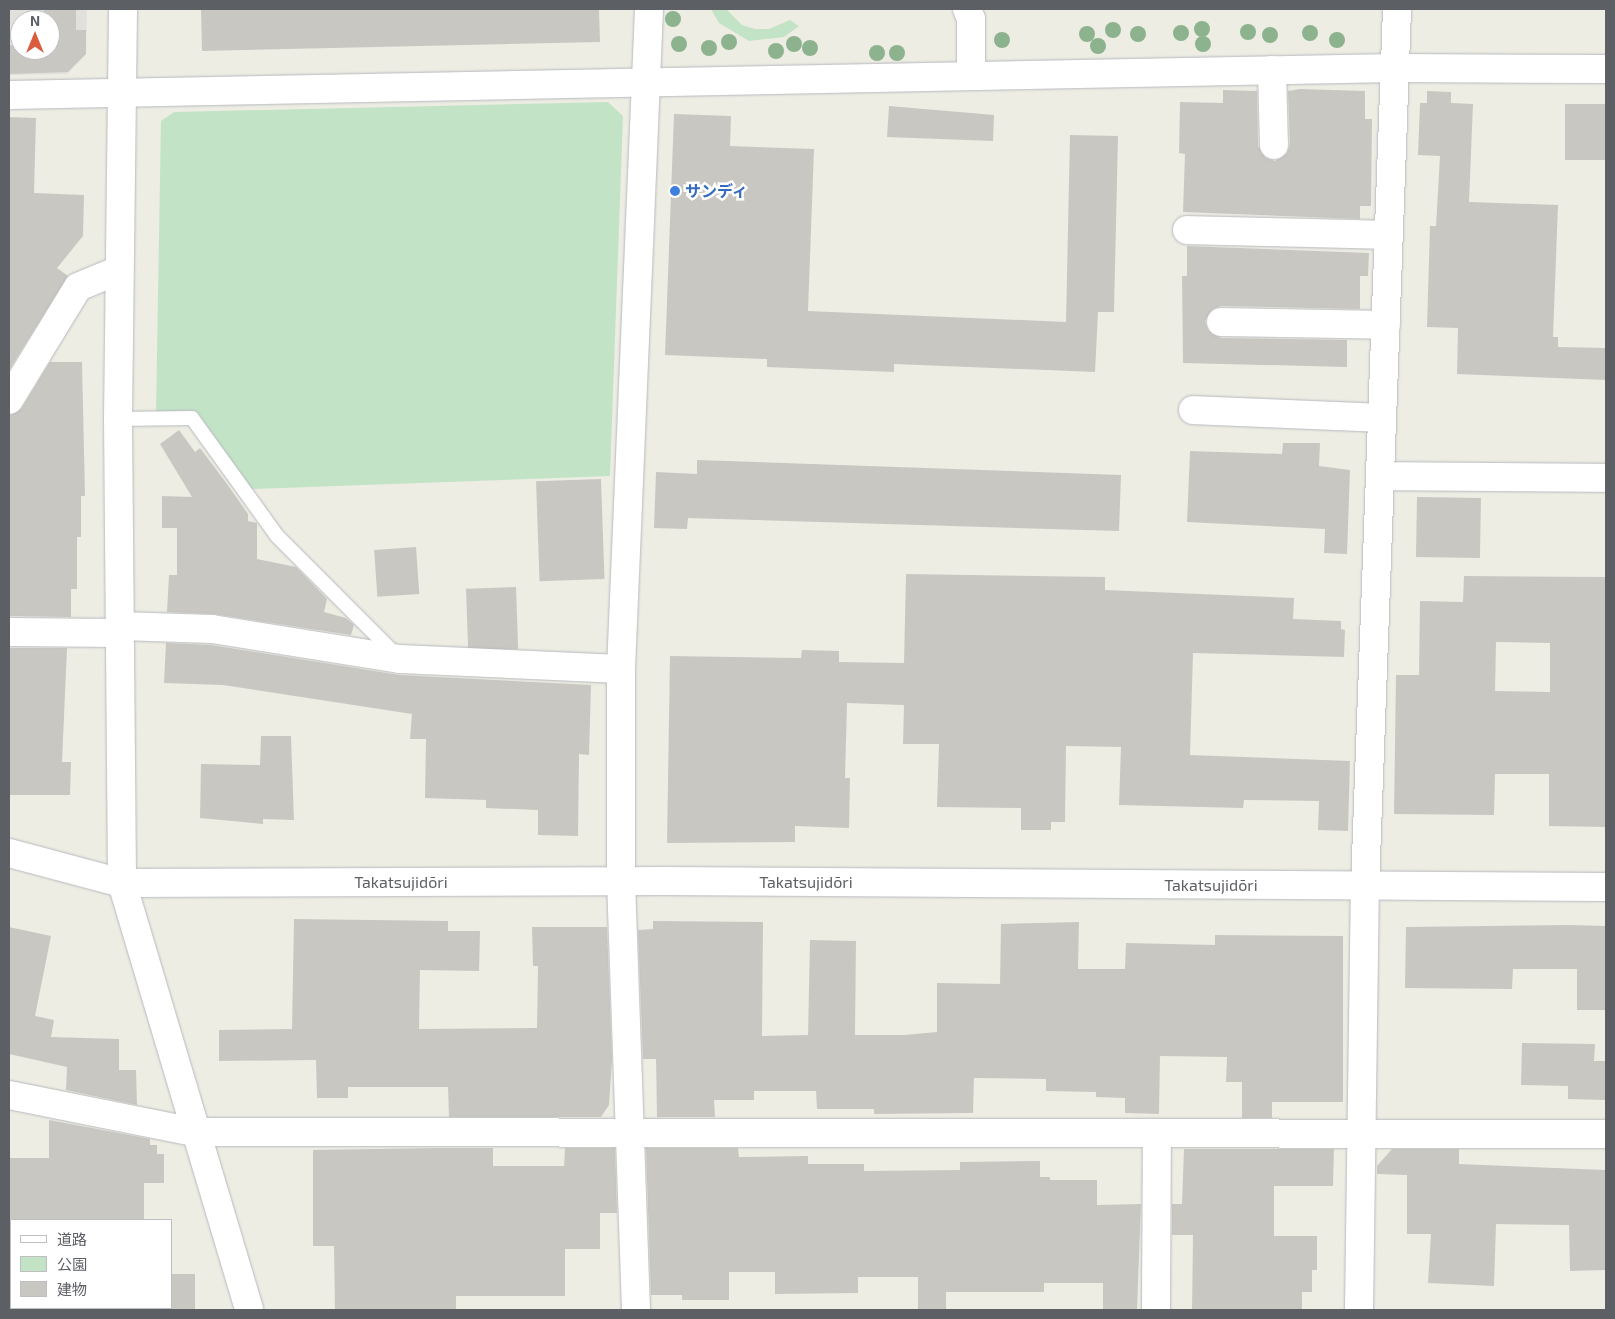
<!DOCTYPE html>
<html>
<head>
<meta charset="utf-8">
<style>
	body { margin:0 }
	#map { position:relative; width:1615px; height:1319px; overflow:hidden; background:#edede4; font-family:"Exo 2","Noto Sans JP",sans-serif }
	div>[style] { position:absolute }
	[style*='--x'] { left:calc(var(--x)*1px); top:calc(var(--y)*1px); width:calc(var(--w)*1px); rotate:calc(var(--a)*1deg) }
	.industrial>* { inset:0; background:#e1e0dc }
	.green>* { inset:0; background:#c3e3c7 }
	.building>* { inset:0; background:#c9c7c2; transform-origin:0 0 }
	.roads { filter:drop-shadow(0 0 1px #b7b9bd) drop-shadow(0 0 1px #b7b9bd) }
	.service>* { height:14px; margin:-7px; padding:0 7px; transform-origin:7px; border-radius:7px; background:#fff }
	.minor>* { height:28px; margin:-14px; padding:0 14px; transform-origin:14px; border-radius:14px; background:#fff }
	.tertiary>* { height:28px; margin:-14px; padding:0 14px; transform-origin:14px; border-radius:14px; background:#fff }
	.trees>* { width:16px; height:16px; margin:-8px; border-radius:50%; background:#8cb28e }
	.dots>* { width:14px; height:14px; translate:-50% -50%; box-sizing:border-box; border:2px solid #fff; border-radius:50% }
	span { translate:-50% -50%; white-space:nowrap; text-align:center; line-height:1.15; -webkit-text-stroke:5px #fff; paint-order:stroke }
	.shop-label { font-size:16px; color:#366cbe; font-weight:700 }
	.left { translate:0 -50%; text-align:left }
	.street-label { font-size:16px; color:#5c5f64 }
	.frame { position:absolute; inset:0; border:10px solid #5c5f64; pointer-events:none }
	.legend { position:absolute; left:10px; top:1219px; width:162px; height:90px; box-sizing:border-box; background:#fff; border:1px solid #bebfc1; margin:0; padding:6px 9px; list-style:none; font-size:15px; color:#5c5f64 }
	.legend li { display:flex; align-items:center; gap:10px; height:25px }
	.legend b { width:25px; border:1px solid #bebfc1 }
	.north { position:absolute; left:10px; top:10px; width:50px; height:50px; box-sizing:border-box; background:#fff; border:1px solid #bebfc1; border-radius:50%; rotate:0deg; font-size:14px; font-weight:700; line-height:20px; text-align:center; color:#5c5f64 }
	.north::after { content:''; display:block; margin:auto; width:18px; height:22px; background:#db5c3d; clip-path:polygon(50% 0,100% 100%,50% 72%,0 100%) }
</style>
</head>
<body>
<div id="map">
	<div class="industrial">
		<i style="clip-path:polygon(evenodd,9px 9px,87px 9px,86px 54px,67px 74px,9px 75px,9px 9px,20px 20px,50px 20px,50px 50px,20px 50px,20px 20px)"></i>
	</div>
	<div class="green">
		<i style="clip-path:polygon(711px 9px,726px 9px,742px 25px,755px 29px,769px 29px,790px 20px,799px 26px,784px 37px,749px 41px,719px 23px)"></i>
		<i style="clip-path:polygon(608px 102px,623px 116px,610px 476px,252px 489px,196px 413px,156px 412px,161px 121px,174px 112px)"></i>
	</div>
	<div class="building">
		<i style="clip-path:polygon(44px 9px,76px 9px,76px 30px,86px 30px,86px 54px,68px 72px,9px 74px,9px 45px,20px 45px,20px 50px,50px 50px,50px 20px,44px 20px)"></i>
		<i style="clip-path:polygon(201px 9px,599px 9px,600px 42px,202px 51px)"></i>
		<i style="clip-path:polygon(1300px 89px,1365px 91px,1365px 119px,1372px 119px,1371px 206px,1360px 206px,1360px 219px,1183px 212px,1185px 154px,1179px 153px,1180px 102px,1223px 103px,1223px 90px,1257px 91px,1258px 146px,1266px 158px,1275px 161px,1287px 153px,1290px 145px,1288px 91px)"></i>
		<i style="clip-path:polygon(1427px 91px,1451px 92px,1451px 103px,1473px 104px,1469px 202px,1558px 205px,1553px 337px,1558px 337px,1558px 347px,1606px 348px,1606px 380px,1457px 374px,1458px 328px,1427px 327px,1430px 226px,1436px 226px,1440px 156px,1418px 155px,1420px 103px,1427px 103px)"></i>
		<i style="left:1565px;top:104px;width:41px;height:56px"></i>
		<i style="clip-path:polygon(889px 106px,994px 115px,993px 141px,887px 137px)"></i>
		<i style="clip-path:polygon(674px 114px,731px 116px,730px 146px,814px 149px,808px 311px,1066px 322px,1070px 135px,1118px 136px,1114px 312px,1098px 312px,1095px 372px,894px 364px,894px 372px,767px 367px,767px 359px,665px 355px)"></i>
		<i style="clip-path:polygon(9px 117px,36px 118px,34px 193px,84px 195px,83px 236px,57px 268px,68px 276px,9px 370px)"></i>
		<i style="clip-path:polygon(1187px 246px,1369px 253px,1368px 276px,1360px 276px,1360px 309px,1221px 306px,1213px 309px,1205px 321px,1208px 330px,1221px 338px,1347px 340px,1347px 367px,1183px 363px,1182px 276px,1187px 276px)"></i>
		<i style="clip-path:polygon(50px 362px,82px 362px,85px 496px,81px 496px,81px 537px,77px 537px,77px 589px,71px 589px,71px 617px,9px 616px,9px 416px,22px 408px)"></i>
		<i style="clip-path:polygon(179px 430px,195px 452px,200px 448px,227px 484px,248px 514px,248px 521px,257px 523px,257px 559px,296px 567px,327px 599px,324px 612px,346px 618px,354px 625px,351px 635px,214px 614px,167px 612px,169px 575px,177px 575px,177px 528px,162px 528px,162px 496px,192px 497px,160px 444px)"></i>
		<i style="clip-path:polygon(1283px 443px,1320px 443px,1319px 466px,1350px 470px,1347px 554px,1324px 553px,1325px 529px,1187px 522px,1190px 451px,1282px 454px)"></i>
		<i style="clip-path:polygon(697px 460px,1121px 475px,1119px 531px,688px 518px,687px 529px,654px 528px,656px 472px,697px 474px)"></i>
		<i style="left:601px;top:479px;width:100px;height:65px;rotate:88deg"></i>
		<i style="left:1417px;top:497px;width:64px;height:60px;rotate:1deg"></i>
		<i style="left:416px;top:547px;width:47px;height:42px;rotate:86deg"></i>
		<i style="clip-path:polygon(906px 574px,1105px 577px,1105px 590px,1294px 598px,1293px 619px,1341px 621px,1341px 629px,1345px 630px,1344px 657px,1193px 653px,1190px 755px,1350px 761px,1348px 831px,1318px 830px,1319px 801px,1244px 800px,1243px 808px,1119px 805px,1121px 747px,1066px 746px,1065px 822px,1051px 822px,1051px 830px,1021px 830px,1021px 808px,937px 807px,939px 744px,903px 744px,904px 705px,847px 703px,845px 778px,850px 778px,849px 828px,795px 826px,795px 842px,667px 843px,670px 656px,801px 658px,802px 650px,839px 651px,839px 662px,904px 663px)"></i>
		<i style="clip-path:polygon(evenodd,1464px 576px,1606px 577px,1606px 827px,1549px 826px,1549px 774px,1495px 774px,1494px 815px,1394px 814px,1396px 675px,1419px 675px,1420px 601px,1463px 602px,1464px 576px,1496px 642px,1550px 643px,1550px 692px,1495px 691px,1496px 642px)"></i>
		<i style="left:516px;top:587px;width:62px;height:50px;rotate:88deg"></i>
		<i style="clip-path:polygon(166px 643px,211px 645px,399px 675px,591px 685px,589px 755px,579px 754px,578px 836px,538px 835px,538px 810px,486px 808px,486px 800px,425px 798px,426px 739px,410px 739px,412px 714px,223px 685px,164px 683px)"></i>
		<i style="clip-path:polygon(9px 648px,67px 648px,62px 762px,71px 762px,70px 795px,9px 795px)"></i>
		<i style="clip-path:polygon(261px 736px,291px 736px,294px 820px,263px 819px,263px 824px,200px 818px,201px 764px,260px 765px)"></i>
		<i style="clip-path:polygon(294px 919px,448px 921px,448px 931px,480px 931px,479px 971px,420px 970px,419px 1029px,537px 1028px,538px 966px,533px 966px,532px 927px,607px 927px,612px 1059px,609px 1105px,601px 1117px,449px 1117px,448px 1087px,348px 1087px,348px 1098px,317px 1098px,316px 1060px,219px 1061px,219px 1030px,292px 1029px)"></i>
		<i style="clip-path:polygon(653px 921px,763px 922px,762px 1036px,808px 1035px,810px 940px,856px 941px,855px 1035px,904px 1035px,937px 1032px,937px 983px,1000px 984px,1001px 924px,1079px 922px,1078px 969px,1125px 969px,1126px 943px,1215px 945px,1215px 935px,1343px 936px,1343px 1102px,1272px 1102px,1272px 1118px,1242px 1118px,1242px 1082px,1226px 1082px,1227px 1057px,1160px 1056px,1159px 1114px,1125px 1113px,1125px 1098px,1096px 1097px,1096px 1092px,1046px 1091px,1046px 1079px,974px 1078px,973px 1113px,874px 1114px,874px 1109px,817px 1109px,816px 1091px,754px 1091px,754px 1100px,714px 1100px,715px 1117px,657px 1117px,656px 1059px,643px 1059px,638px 930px,653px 929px)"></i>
		<i style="clip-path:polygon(1570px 925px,1606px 926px,1606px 1010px,1577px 1010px,1577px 969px,1513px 969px,1512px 989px,1405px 988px,1406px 927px)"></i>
		<i style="clip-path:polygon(9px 927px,51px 936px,35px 1016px,54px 1020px,51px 1037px,119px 1039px,119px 1070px,136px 1070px,137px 1105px,66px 1090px,67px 1067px,9px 1054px)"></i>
		<i style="clip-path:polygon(1522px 1043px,1595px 1044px,1594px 1061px,1606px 1061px,1606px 1100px,1568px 1099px,1568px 1086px,1521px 1085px)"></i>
		<i style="clip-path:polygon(49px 1120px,150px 1139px,150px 1145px,157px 1145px,157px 1154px,164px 1154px,164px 1183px,144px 1183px,144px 1220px,9px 1220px,9px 1158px,49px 1158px)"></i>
		<i style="clip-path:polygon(439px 1148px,493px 1148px,493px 1166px,564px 1166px,565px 1148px,615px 1148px,617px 1213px,600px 1213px,600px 1249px,565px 1249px,565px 1296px,456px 1296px,456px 1310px,335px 1310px,334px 1246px,313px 1246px,313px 1150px)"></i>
		<i style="clip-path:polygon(646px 1148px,738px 1148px,739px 1157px,808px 1156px,808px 1164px,864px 1164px,864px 1171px,960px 1170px,960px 1162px,1040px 1161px,1040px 1177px,1050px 1177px,1050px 1180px,1097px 1180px,1097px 1205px,1141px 1204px,1137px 1310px,1103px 1310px,1103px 1283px,1044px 1283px,1044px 1292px,946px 1292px,946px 1310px,918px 1310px,918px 1277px,858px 1277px,858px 1293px,775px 1294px,775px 1272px,729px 1272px,729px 1300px,682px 1300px,682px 1295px,651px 1295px)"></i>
		<i style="clip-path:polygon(1184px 1149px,1334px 1149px,1333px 1186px,1274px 1186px,1274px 1236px,1317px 1236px,1317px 1270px,1312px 1270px,1312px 1292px,1302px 1292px,1302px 1310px,1192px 1310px,1193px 1235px,1172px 1235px,1172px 1204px,1182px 1204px)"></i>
		<i style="clip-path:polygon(1392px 1149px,1459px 1149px,1459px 1164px,1606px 1170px,1606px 1270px,1570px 1271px,1569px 1225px,1496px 1224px,1494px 1286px,1428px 1283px,1431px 1234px,1407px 1234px,1407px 1175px,1377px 1174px,1377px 1166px)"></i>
		<i style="left:171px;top:1274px;width:24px;height:36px"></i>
	</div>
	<div class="roads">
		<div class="service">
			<i style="--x:118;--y:419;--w:74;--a:-0.8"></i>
			<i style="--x:192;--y:418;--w:145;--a:54.2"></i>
			<i style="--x:277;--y:536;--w:168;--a:45"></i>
		</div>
		<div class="minor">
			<i style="--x:967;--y:9;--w:11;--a:68"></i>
			<i style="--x:971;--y:19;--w:57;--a:90"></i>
			<i style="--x:1272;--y:70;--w:75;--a:88.5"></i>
			<i style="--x:9;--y:95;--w:1386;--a:-1.12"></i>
			<i style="--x:1395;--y:68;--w:211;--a:0.3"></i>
			<i style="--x:1187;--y:230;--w:202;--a:1.4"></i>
			<i style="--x:1221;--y:322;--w:165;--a:1"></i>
			<i style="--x:9;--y:400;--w:132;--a:-58.6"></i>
			<i style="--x:78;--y:287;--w:44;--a:-22.5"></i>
			<i style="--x:1193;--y:410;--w:189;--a:2.4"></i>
			<i style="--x:1380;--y:476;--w:226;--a:0.5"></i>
			<i style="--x:120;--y:626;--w:92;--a:1.9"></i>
			<i style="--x:212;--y:629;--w:190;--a:9.1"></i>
			<i style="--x:400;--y:659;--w:221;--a:2.6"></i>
			<i style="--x:9;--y:632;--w:111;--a:0.5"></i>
			<i style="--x:9;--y:1095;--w:190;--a:11.3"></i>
			<i style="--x:195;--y:1132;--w:1411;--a:0.08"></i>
			<i style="--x:636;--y:1310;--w:429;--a:-92"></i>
			<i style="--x:621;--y:881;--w:212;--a:-90"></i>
			<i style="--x:621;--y:669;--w:661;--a:-87.57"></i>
			<i style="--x:1156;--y:1310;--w:176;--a:-89.7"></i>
			<i style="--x:1359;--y:1310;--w:424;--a:-89.2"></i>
			<i style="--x:1365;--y:886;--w:878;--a:-87.91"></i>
		</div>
		<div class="tertiary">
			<i style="--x:123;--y:9;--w:410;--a:90.7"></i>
			<i style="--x:118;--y:419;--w:464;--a:89.5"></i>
			<i style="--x:122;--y:883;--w:445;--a:73.4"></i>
			<i style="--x:9;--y:853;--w:117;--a:14.9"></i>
			<i style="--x:122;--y:883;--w:539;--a:-0.21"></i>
			<i style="--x:661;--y:881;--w:945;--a:0.36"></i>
		</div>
	</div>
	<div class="trees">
		<i style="left:673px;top:19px"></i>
		<i style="left:1202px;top:29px"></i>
		<i style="left:1113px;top:30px"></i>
		<i style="left:1248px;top:32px"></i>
		<i style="left:1181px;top:33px"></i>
		<i style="left:1310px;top:33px"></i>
		<i style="left:1087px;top:34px"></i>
		<i style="left:1138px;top:34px"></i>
		<i style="left:1270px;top:35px"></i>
		<i style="left:1002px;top:40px"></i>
		<i style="left:1337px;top:40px"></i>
		<i style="left:729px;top:42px"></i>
		<i style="left:679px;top:44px"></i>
		<i style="left:794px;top:44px"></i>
		<i style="left:1203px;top:44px"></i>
		<i style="left:1098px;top:46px"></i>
		<i style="left:709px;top:48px"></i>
		<i style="left:810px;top:48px"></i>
		<i style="left:776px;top:51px"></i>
		<i style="left:877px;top:53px"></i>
		<i style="left:897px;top:53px"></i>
	</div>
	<div class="dots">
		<i style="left:675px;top:191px;background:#3f7fe0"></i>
	</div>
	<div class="shop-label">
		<span class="left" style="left:685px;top:191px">サンディ</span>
	</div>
	<div class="street-label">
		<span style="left:401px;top:882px">Takatsujidōri</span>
		<span style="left:806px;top:882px">Takatsujidōri</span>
		<span style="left:1211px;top:885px">Takatsujidōri</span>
	</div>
	<div class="frame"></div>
	<ul class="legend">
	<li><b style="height:6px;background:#fff"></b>道路</li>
	<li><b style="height:14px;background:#c3e3c7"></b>公園</li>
	<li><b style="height:14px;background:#c9c7c2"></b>建物</li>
	</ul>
	<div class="north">N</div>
</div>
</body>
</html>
